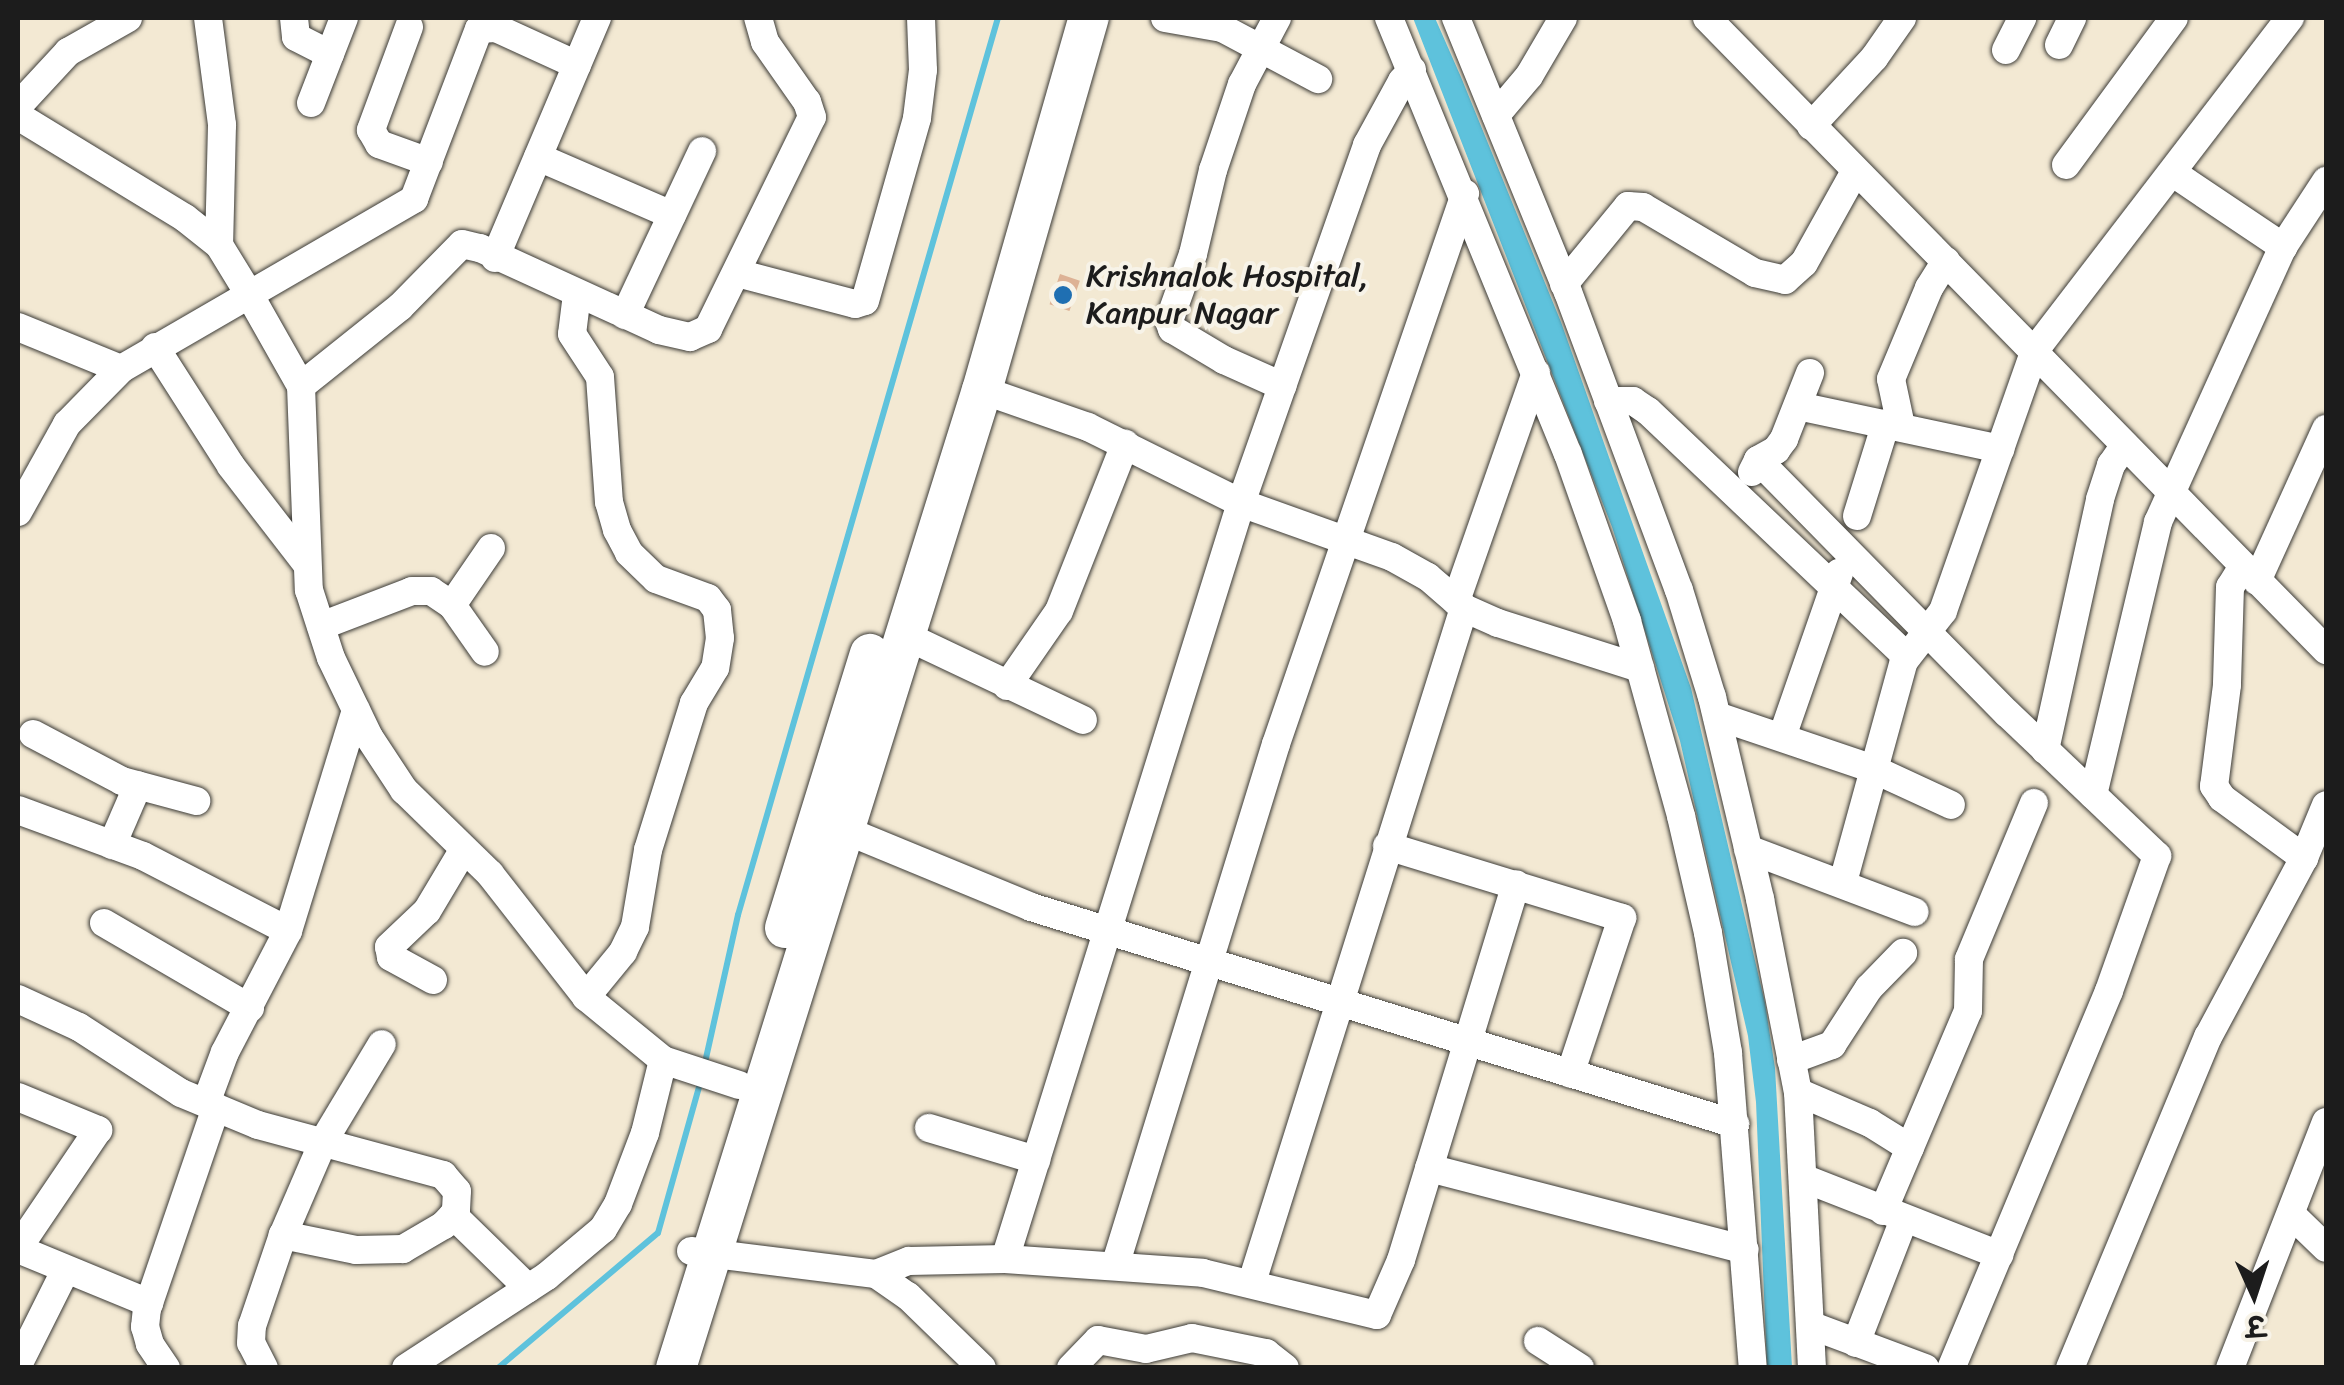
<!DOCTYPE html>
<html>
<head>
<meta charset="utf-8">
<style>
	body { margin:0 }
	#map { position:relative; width:2344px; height:1385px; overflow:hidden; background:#f3e9d3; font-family:Sriracha,"Playpen Sans Deva",sans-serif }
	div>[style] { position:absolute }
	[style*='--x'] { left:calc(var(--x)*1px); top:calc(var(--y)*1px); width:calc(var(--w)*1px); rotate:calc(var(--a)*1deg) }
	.water>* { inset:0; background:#5ec2dc }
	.stream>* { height:6px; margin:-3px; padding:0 3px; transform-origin:3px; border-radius:3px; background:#5ec2dc }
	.building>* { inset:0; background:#ddb295; transform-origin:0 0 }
	.roads { filter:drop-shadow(0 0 2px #3c3b37) drop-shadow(0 0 2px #3c3b37) }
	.minor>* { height:28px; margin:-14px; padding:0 14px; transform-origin:14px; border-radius:14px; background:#fff }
	.highway>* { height:40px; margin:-20px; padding:0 20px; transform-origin:20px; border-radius:20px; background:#fff }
	.dots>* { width:28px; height:28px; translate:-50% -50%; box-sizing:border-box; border:5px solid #f7f3e8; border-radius:50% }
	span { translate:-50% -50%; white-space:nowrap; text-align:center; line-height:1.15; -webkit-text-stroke:8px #f7f3e8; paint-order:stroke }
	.poi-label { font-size:32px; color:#1c1c1c }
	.left { translate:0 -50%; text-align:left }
	.frame { position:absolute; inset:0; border:20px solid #1c1c1c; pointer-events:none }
	.north { position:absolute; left:2204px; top:1245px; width:100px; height:100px; -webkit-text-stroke:8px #f7f3e8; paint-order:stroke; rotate:177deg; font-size:28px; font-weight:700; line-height:40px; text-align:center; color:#1c1c1c }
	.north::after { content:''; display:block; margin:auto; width:35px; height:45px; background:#1c1c1c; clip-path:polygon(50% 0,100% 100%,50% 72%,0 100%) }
</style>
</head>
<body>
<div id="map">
	<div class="water">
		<i style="clip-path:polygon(1413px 18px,1435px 18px,1461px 77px,1561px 322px,1691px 688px,1765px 1003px,1775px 1068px,1792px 1367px,1767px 1367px,1756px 1102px,1748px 1036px,1680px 741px,1612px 527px)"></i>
	</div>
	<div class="stream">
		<i style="--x:704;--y:1067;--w:156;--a:-77.4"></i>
		<i style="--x:738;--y:915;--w:934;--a:-73.84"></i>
		<i style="--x:498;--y:1368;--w:209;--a:-40.2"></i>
		<i style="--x:658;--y:1233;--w:159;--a:-74.3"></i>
	</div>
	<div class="building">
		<i style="left:1060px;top:274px;width:21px;height:32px;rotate:19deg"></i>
	</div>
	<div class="roads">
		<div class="minor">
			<i style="--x:208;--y:18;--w:108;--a:82.5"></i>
			<i style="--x:222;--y:125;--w:120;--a:91.4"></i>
			<i style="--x:294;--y:18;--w:19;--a:84"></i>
			<i style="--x:296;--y:37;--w:38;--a:27"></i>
			<i style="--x:1165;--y:18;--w:58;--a:10"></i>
			<i style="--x:1222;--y:28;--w:109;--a:28"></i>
			<i style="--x:1277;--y:18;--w:75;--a:117.9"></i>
			<i style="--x:1242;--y:84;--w:91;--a:108.6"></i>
			<i style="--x:1213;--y:170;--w:86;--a:103.4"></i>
			<i style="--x:1193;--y:254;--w:71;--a:109.7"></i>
			<i style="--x:1169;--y:321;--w:9;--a:69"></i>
			<i style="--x:1172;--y:329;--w:61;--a:30.8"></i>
			<i style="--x:1224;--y:360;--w:64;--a:24.1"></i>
			<i style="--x:1389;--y:18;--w:471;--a:67.7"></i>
			<i style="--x:1568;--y:454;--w:177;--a:70.5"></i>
			<i style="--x:1627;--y:621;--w:202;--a:74.5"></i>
			<i style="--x:1681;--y:816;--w:120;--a:77"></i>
			<i style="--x:1708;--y:933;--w:122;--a:80.5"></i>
			<i style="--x:1728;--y:1053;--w:316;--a:85.5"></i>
			<i style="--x:1456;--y:18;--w:296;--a:67.8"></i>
			<i style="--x:1568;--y:292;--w:318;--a:69.6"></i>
			<i style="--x:1679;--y:590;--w:112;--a:72.9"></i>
			<i style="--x:1712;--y:697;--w:208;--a:76.6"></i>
			<i style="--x:1760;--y:899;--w:197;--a:78.9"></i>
			<i style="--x:1798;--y:1092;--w:276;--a:87.1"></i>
			<i style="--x:1707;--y:18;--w:885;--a:45.6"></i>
			<i style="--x:409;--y:27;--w:110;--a:110.3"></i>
			<i style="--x:371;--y:130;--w:16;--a:60"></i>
			<i style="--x:379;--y:144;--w:53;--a:19.8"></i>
			<i style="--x:2059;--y:45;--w:30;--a:-64"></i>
			<i style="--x:2006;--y:50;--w:36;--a:-63"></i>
			<i style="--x:311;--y:103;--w:91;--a:-68.8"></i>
			<i style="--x:18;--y:106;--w:74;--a:-47.2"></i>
			<i style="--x:68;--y:52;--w:69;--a:-29.5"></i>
			<i style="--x:1496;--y:115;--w:51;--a:-49.8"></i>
			<i style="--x:1529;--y:76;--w:67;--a:-59.6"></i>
			<i style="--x:18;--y:116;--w:196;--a:31.4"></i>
			<i style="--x:185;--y:218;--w:43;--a:38.5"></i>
			<i style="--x:219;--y:245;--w:57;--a:58.5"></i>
			<i style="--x:249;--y:294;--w:106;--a:60.5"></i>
			<i style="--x:301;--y:386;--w:204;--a:87.8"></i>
			<i style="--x:309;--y:590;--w:71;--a:72.1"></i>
			<i style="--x:331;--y:658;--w:88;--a:64.3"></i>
			<i style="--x:369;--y:737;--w:64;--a:56.6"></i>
			<i style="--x:404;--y:790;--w:120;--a:44.3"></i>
			<i style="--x:490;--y:874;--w:156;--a:52"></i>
			<i style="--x:586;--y:997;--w:99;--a:39.3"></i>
			<i style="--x:663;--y:1060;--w:80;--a:18.2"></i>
			<i style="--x:1811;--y:126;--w:93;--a:-47.2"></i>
			<i style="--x:1874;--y:58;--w:49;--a:-55"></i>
			<i style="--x:538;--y:157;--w:146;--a:23.4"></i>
			<i style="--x:2066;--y:165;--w:182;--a:-53.7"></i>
			<i style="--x:2173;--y:173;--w:133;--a:33.9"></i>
			<i style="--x:495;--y:258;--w:261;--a:-67"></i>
			<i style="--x:737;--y:273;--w:122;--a:14.7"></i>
			<i style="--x:855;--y:304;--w:10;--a:-17"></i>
			<i style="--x:865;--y:301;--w:190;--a:-74.1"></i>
			<i style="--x:917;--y:118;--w:48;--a:-82.9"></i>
			<i style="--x:923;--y:70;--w:52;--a:-92.2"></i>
			<i style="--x:1564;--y:284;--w:101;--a:-50.6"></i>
			<i style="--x:1628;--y:206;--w:15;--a:4"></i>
			<i style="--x:1643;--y:207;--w:130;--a:30.5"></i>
			<i style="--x:1755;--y:273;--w:31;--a:13"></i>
			<i style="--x:1785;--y:280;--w:25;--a:-42"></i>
			<i style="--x:1804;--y:263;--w:103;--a:-60.9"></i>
			<i style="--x:577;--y:294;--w:40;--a:97.1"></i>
			<i style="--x:572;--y:334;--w:51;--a:56.9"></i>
			<i style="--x:600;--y:377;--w:125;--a:85.9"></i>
			<i style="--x:609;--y:502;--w:29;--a:74"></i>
			<i style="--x:617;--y:530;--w:26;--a:62"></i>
			<i style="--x:629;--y:553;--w:37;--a:44"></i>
			<i style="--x:656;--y:579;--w:55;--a:20.1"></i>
			<i style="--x:708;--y:598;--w:15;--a:53"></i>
			<i style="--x:717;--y:610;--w:28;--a:84"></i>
			<i style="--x:720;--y:638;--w:30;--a:99"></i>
			<i style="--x:715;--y:668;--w:41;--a:121"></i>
			<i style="--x:694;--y:703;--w:154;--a:107.4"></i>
			<i style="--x:648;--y:850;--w:78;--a:99.6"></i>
			<i style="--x:635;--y:927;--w:28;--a:116"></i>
			<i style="--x:623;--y:952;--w:58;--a:129.4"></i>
			<i style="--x:625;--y:315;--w:181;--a:-64.8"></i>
			<i style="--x:18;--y:327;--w:111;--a:22.2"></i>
			<i style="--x:155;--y:347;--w:141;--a:57.4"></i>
			<i style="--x:231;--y:466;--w:123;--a:52.3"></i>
			<i style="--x:301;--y:386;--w:127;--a:-38.6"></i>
			<i style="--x:400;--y:307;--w:88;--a:-45.5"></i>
			<i style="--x:462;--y:244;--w:18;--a:13"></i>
			<i style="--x:480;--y:248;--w:197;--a:24.6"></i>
			<i style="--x:659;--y:330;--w:32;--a:13"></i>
			<i style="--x:690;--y:337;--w:20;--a:-24"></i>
			<i style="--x:708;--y:329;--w:236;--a:-63.9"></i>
			<i style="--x:812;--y:117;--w:16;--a:-108"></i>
			<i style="--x:807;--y:102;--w:73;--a:-125"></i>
			<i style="--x:765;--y:42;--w:25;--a:-106"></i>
			<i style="--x:982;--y:390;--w:112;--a:19.2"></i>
			<i style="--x:1088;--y:427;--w:171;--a:26.4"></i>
			<i style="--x:1241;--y:503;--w:160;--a:19.7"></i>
			<i style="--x:1392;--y:557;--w:41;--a:29.1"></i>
			<i style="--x:1428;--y:577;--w:48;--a:40.7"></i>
			<i style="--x:1464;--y:608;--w:37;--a:24"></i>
			<i style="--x:1498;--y:623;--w:149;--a:17.6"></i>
			<i style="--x:1608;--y:401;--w:25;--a:0"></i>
			<i style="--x:1633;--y:401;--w:18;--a:34"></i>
			<i style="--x:1648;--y:411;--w:357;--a:43.5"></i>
			<i style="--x:1798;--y:406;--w:207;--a:12"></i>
			<i style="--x:1901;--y:426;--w:48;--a:-102"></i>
			<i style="--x:1891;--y:379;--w:99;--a:-67.3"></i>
			<i style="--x:1929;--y:288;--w:32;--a:-58"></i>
			<i style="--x:1758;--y:460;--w:356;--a:45.5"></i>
			<i style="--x:2008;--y:714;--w:206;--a:43.6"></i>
			<i style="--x:2157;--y:856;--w:143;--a:109.6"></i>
			<i style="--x:2109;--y:991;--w:409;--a:112.7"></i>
			<i style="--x:1752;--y:472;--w:13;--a:-63"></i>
			<i style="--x:1758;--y:460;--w:21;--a:-29"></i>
			<i style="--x:1776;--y:450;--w:14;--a:-54"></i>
			<i style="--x:1784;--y:439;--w:71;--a:-68.5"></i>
			<i style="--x:18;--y:512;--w:101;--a:-60.9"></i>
			<i style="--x:67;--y:424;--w:77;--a:-45.5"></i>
			<i style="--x:121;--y:369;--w:339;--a:-30.1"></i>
			<i style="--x:414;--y:199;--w:182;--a:-69.1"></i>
			<i style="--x:479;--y:29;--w:17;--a:-3"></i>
			<i style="--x:496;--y:28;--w:89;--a:24.6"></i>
			<i style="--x:1857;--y:516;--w:97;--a:-72.7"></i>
			<i style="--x:2242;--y:568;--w:22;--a:122"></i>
			<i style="--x:2230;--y:587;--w:98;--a:91.8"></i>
			<i style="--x:2227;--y:685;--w:102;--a:97.3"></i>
			<i style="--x:2214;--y:786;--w:14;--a:56"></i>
			<i style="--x:2222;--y:798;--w:102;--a:36.2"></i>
			<i style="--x:2257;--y:581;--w:167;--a:-65.6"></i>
			<i style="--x:1456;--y:601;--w:242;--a:-70.7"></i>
			<i style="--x:452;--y:605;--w:69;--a:-55.6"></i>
			<i style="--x:321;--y:626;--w:97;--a:-21"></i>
			<i style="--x:412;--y:591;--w:19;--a:0"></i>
			<i style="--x:431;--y:591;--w:25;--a:34"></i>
			<i style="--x:452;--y:605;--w:57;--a:54.9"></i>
			<i style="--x:904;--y:635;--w:198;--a:25.4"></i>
			<i style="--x:1007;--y:686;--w:91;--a:-55.3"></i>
			<i style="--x:1059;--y:611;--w:180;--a:-68.4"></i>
			<i style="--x:1717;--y:716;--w:163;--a:18.7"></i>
			<i style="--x:1871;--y:768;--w:88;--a:24.8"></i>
			<i style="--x:33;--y:734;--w:101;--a:27.8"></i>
			<i style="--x:122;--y:781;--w:77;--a:15.1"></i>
			<i style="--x:1782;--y:737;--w:174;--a:-70.8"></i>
			<i style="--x:2045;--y:750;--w:257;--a:-77.6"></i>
			<i style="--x:2100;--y:499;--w:36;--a:-72"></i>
			<i style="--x:2111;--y:465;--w:24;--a:-55"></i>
			<i style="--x:2093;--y:795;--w:281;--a:-76.6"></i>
			<i style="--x:2158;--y:522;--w:302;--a:-65.6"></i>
			<i style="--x:2283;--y:247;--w:79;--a:-56.9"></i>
			<i style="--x:18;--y:810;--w:133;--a:20.2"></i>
			<i style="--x:143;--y:856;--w:163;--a:27.3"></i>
			<i style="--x:830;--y:824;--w:217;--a:22.4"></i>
			<i style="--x:1031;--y:907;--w:737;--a:17.13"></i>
			<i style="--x:112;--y:845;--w:65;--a:-66.6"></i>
			<i style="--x:1387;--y:846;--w:246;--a:17"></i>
			<i style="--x:1622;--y:918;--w:164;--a:108.4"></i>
			<i style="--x:1748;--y:849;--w:178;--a:20.7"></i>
			<i style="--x:1843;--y:882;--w:229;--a:-74.6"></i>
			<i style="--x:1904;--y:661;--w:63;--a:-52"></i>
			<i style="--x:1943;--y:611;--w:277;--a:-70.6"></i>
			<i style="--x:2035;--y:350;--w:419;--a:-52.5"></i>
			<i style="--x:104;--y:923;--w:169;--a:30.2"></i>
			<i style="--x:433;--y:980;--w:48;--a:-151.3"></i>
			<i style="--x:391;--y:957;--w:10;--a:-101"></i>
			<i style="--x:389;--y:947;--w:52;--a:-43.5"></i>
			<i style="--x:427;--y:911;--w:72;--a:-59.2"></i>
			<i style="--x:18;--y:999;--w:67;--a:24.7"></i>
			<i style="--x:79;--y:1027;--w:121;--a:32.9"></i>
			<i style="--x:181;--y:1093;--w:83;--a:22.6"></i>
			<i style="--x:258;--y:1125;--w:192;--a:15.1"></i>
			<i style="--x:443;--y:1175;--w:21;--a:49"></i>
			<i style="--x:457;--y:1191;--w:21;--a:93"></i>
			<i style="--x:456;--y:1212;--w:18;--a:133"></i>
			<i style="--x:444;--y:1225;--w:48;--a:149.7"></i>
			<i style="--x:403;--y:1249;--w:47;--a:178.8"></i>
			<i style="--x:356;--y:1250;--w:75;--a:-168.4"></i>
			<i style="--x:1791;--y:1060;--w:44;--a:-20.1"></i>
			<i style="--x:1832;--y:1045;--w:68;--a:-57"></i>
			<i style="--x:1869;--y:988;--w:49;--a:-45.8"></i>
			<i style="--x:1798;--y:1092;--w:78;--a:23.3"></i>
			<i style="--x:1870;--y:1123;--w:47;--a:32"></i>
			<i style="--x:18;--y:1097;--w:87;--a:22.4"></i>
			<i style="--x:98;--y:1130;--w:143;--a:124.1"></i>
			<i style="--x:206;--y:1103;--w:54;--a:-69.6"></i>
			<i style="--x:225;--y:1052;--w:136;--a:-62.5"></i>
			<i style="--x:288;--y:931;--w:231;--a:-72.9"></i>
			<i style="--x:929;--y:1128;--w:112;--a:16.7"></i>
			<i style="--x:1429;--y:1168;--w:326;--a:14.5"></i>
			<i style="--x:1803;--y:1178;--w:211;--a:21.4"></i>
			<i style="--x:1883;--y:1211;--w:217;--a:-67"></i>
			<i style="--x:1968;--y:1011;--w:52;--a:-88.9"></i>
			<i style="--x:1969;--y:959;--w:169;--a:-67.4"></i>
			<i style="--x:453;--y:1215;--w:105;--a:44.2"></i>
			<i style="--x:2292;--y:1215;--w:47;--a:44.1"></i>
			<i style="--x:18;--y:1249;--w:142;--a:22.4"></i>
			<i style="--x:691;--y:1251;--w:186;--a:7.1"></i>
			<i style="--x:876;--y:1274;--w:39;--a:35"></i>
			<i style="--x:908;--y:1296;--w:103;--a:44.2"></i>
			<i style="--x:1005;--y:1259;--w:792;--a:-72.66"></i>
			<i style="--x:1241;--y:503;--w:380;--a:-70.6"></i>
			<i style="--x:1367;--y:145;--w:73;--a:-61.3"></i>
			<i style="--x:1402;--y:81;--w:15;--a:-48"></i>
			<i style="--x:1115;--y:1266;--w:546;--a:-72.86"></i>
			<i style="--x:1276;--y:744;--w:582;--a:-71.04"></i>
			<i style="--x:876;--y:1274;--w:35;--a:-22"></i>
			<i style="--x:909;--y:1261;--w:96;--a:-1.2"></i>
			<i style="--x:1005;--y:1259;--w:198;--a:4"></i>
			<i style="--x:1203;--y:1273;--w:179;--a:13.6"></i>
			<i style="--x:1377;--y:1315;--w:60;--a:-66.4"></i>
			<i style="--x:1401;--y:1260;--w:393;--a:-73"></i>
			<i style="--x:1252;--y:1282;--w:707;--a:-72.54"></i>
			<i style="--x:1810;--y:1325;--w:123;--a:20.5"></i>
			<i style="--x:1538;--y:1341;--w:50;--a:32.7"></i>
			<i style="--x:1856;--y:1343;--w:133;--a:-68.8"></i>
			<i style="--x:18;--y:1365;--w:105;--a:-63.4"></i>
			<i style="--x:166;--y:1368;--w:29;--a:-124"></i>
			<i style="--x:150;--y:1344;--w:18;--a:-106"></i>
			<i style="--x:145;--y:1327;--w:18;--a:-84"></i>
			<i style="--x:147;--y:1309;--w:213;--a:-71.1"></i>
			<i style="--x:264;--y:1368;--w:28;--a:-117"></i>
			<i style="--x:251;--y:1343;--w:17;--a:-87"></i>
			<i style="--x:252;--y:1326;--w:96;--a:-71.2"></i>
			<i style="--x:283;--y:1235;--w:101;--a:-66.7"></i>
			<i style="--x:323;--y:1142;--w:114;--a:-59"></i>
			<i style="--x:406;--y:1368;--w:168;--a:-33.1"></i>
			<i style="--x:547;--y:1276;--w:73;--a:-40"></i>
			<i style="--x:603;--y:1229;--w:29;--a:-59"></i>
			<i style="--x:618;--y:1204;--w:76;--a:-69.2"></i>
			<i style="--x:645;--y:1133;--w:75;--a:-76.1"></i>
			<i style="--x:1071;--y:1368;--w:39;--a:-46"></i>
			<i style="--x:1098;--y:1340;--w:49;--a:10.6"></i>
			<i style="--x:1146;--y:1349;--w:47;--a:-13.4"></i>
			<i style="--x:1192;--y:1338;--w:76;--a:11.5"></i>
			<i style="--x:1266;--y:1353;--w:24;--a:38"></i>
			<i style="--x:2070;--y:1368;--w:359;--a:-67.4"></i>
			<i style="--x:2208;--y:1037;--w:203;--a:-61.8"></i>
			<i style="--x:2304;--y:858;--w:57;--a:-67.5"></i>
			<i style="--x:2230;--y:1368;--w:264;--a:-68.7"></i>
		</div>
		<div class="highway">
			<i style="--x:785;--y:928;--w:287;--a:-72.8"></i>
			<i style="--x:676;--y:1368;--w:1025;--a:-72.63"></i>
			<i style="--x:982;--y:390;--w:387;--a:-74"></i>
		</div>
	</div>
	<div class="dots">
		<i style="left:1063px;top:295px;background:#1f6fb2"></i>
	</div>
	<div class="poi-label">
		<span class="left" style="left:1086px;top:295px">Krishnalok Hospital,<br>Kanpur Nagar</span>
	</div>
	<div class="frame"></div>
	<div class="north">उ</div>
</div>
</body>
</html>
